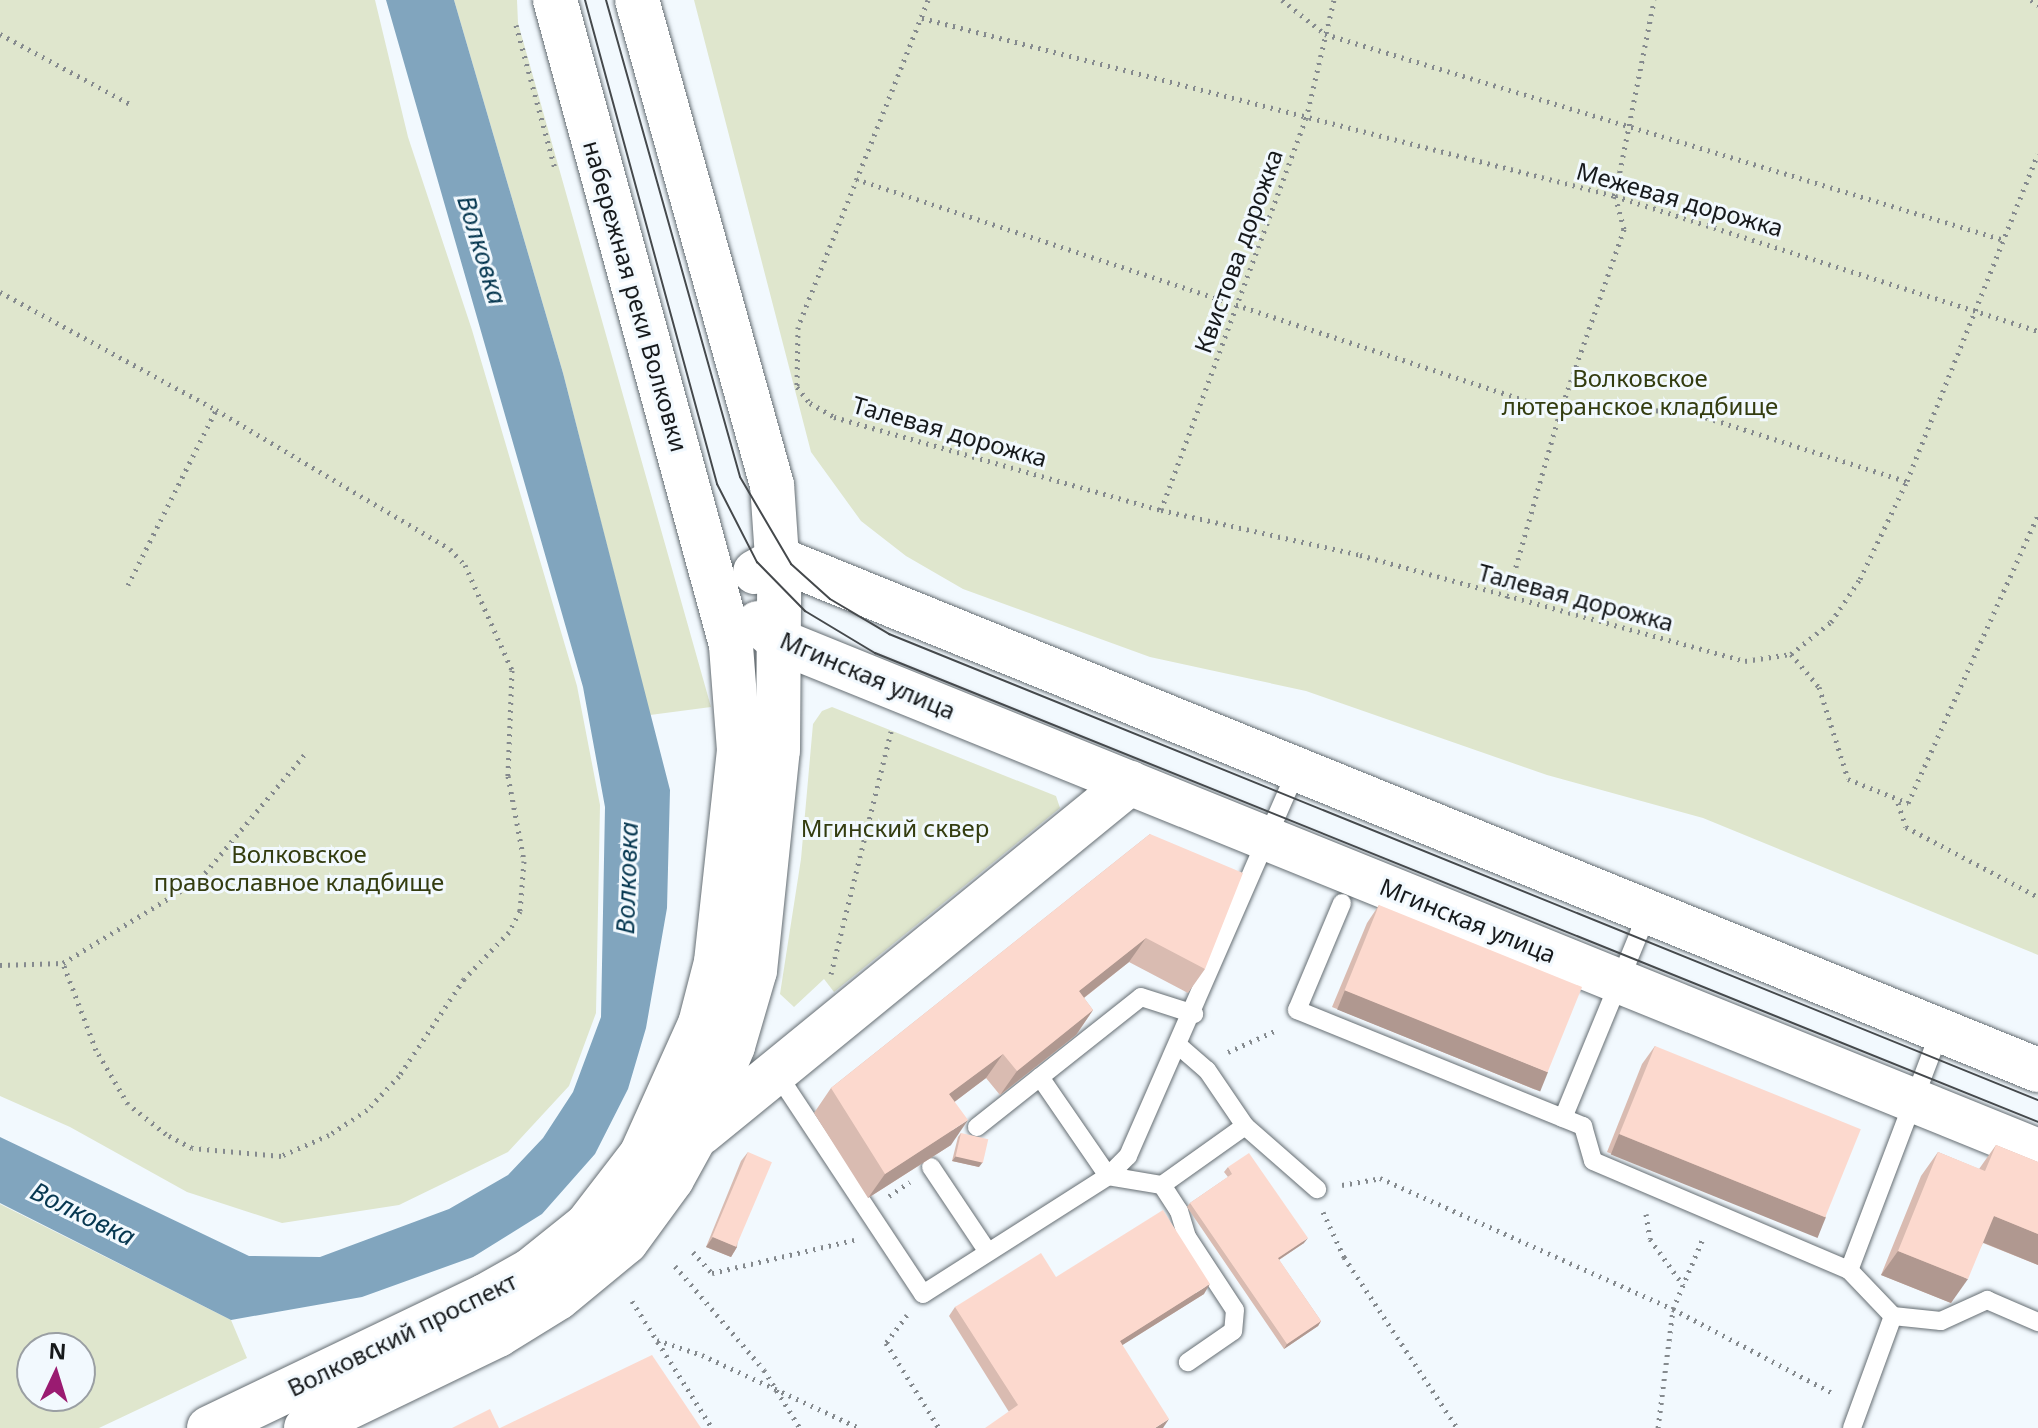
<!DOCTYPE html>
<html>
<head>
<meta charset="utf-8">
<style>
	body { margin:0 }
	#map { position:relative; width:2038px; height:1428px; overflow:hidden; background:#f2f9fe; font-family:"Noto Sans",sans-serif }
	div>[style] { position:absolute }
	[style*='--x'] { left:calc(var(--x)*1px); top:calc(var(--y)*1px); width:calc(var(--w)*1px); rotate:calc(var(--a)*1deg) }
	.green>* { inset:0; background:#dfe6cd }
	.water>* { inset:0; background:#81a5be }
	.path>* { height:5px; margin-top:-2.5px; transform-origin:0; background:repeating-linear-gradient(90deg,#858a8e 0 2px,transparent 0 8px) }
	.roads { filter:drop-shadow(0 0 2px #666e73) drop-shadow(0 0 2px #666e73) }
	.service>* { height:18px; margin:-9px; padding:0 9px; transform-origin:9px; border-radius:9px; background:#fff }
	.tertiary>* { height:44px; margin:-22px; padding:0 22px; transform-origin:22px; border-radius:22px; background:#fff }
	.tram>* { height:2px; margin:-1px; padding:0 1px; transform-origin:1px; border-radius:1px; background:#45494c }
	.wall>* { inset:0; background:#d9bbb1 }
	.shaded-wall>* { inset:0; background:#b09890; transform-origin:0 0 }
	.building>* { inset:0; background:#fcd9ce; transform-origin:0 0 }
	span { translate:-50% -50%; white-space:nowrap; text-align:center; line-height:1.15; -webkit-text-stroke:6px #f2f9fe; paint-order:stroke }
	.street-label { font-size:24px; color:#16191b }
	.park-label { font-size:24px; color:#333c0f }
	.water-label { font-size:26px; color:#063750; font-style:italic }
	.north { position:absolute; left:16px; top:1332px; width:80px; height:80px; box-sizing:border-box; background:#f2f9fe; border:2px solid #9a9fa3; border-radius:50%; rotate:4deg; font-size:22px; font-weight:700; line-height:32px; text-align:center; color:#16191b }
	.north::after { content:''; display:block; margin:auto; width:28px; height:36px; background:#9a1b71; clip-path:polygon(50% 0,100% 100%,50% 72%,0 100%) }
</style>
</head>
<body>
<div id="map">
	<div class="green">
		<i style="clip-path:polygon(0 0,375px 0,408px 137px,472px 330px,577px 686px,600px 805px,596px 1013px,569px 1086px,508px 1152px,399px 1205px,282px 1223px,187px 1192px,70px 1127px,0 1096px)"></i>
		<i style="clip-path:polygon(454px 0,517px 0,518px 23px,711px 707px,650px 715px,563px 373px)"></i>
		<i style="clip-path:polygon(694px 0,2038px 0,2038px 955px,1703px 818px,1547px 775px,1306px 691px,1150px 657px,963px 589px,906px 556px,861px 521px,811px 452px)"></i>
		<i style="clip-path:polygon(832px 707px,1056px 796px,1060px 808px,834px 992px,824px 979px,794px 1007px,780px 994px,801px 859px,813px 724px,822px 711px)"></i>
		<i style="clip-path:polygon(evenodd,0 1204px,231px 1320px,247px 1358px,99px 1428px,0 1428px,0 1204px,32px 1348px,80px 1348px,80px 1396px,32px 1396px,32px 1348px)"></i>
	</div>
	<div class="water">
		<i style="clip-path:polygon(386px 0,454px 0,563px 373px,670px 790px,667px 908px,646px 1028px,628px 1089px,595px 1154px,542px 1214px,473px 1257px,362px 1297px,231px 1320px,0 1203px,0 1137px,249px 1256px,320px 1257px,449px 1209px,508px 1175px,543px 1138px,573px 1092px,601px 1017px,605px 807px,583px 687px)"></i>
	</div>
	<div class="path">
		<i style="--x:928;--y:0;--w:352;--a:111.7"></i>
		<i style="--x:798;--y:327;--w:60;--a:91"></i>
		<i style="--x:797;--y:387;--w:21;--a:51"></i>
		<i style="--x:810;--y:403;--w:28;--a:30"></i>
		<i style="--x:834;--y:417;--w:340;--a:15.9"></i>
		<i style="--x:1161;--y:510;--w:204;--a:12.7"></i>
		<i style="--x:1360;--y:555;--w:399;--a:15.4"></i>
		<i style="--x:1745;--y:661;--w:47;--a:-8.7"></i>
		<i style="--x:1791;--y:654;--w:51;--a:-38.7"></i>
		<i style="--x:1831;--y:622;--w:52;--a:-56"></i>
		<i style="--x:1860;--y:579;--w:109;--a:-64.4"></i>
		<i style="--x:1907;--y:481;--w:352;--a:-68.2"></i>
		<i style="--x:1282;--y:0;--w:55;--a:38.3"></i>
		<i style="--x:1325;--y:34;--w:710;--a:16.88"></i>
		<i style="--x:2031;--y:0;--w:9;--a:36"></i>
		<i style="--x:922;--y:18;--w:715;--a:14.41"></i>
		<i style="--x:1615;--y:196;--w:444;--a:17.7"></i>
		<i style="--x:516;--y:25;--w:149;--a:74.8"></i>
		<i style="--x:0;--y:34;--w:150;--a:28.3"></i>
		<i style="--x:856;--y:179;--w:742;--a:18.31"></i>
		<i style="--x:1560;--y:412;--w:123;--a:-0.9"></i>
		<i style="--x:1683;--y:410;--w:234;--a:17.7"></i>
		<i style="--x:0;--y:292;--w:246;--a:28.6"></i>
		<i style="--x:216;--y:410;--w:272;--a:30.7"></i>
		<i style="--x:450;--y:549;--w:22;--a:47"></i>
		<i style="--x:465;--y:565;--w:115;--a:65.9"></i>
		<i style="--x:512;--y:670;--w:106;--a:92.2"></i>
		<i style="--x:508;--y:776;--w:86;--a:79.3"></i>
		<i style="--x:524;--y:861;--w:50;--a:94.6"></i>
		<i style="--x:520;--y:911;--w:24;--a:118"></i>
		<i style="--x:509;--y:932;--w:65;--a:133.8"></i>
		<i style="--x:464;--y:979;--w:117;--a:123.8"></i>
		<i style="--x:399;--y:1076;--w:47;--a:133.3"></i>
		<i style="--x:367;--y:1110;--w:45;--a:146.7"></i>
		<i style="--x:329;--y:1135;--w:52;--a:156.4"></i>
		<i style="--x:281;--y:1156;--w:89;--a:-174.9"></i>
		<i style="--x:192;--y:1148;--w:30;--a:-152"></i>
		<i style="--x:166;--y:1134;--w:48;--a:-141.7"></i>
		<i style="--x:128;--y:1104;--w:63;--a:-120.7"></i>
		<i style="--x:96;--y:1050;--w:93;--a:-110.8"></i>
		<i style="--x:1161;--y:510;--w:417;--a:-69.7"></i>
		<i style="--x:1306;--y:119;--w:122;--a:-76.8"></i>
		<i style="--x:128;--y:585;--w:196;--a:-63.3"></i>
		<i style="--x:1507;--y:598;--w:193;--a:-74.1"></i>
		<i style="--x:1560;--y:412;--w:194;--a:-70.7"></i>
		<i style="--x:1624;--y:229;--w:34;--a:-105"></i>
		<i style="--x:1615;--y:196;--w:200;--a:-78.7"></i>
		<i style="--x:1791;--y:654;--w:43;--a:49.7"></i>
		<i style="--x:1819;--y:687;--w:96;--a:72.5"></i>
		<i style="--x:1848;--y:779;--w:65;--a:21.8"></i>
		<i style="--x:1908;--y:803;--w:316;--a:-65.7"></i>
		<i style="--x:1898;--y:803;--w:25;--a:72"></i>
		<i style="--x:1906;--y:827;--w:149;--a:27.9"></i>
		<i style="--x:0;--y:965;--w:63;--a:-1.8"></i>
		<i style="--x:63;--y:963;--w:161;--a:-31.5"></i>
		<i style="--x:200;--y:879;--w:162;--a:-50"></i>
		<i style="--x:831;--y:974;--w:250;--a:-76.1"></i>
		<i style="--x:1228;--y:1052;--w:54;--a:-24.2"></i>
		<i style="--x:1342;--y:1185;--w:39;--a:-10"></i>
		<i style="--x:1380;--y:1178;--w:321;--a:24.1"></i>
		<i style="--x:1673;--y:1309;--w:182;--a:27.8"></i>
		<i style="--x:889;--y:1196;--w:25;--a:-34"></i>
		<i style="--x:1323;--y:1212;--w:50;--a:65"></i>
		<i style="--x:1344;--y:1257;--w:205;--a:56.5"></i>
		<i style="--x:1646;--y:1214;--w:25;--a:81"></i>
		<i style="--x:1650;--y:1239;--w:57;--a:54.3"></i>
		<i style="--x:693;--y:1252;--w:28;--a:48"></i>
		<i style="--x:712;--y:1273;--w:146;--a:-13.1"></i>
		<i style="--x:675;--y:1266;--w:137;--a:49.4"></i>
		<i style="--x:764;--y:1370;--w:68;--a:58.2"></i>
		<i style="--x:632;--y:1301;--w:150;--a:57.8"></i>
		<i style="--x:907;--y:1315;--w:35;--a:127"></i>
		<i style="--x:886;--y:1343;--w:100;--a:58.1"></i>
		<i style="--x:657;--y:1340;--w:47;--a:18.4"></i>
		<i style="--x:702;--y:1355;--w:173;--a:24.9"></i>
		<i style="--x:1658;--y:1428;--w:120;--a:-82.8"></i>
		<i style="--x:1673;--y:1309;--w:79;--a:-67"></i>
	</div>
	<div class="roads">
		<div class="service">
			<i style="--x:1342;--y:903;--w:116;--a:112.8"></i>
			<i style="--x:1297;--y:1010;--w:309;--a:22.1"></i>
			<i style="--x:1583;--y:1126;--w:36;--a:74"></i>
			<i style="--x:1593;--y:1161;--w:278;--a:23.1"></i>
			<i style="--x:1940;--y:1031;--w:256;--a:110.8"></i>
			<i style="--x:1849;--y:1270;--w:64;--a:46.3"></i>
			<i style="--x:1893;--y:1316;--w:48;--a:5.9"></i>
			<i style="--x:1941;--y:1321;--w:51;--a:-24.5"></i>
			<i style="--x:1987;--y:1300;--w:56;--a:23.3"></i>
			<i style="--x:1179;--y:1046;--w:37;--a:41"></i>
			<i style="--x:1207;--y:1070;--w:68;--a:55.8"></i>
			<i style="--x:1245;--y:1126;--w:96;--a:41.2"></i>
			<i style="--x:776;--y:1072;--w:266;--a:56.5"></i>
			<i style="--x:923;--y:1294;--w:219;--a:-32.5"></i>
			<i style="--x:1108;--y:1176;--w:28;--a:-45"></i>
			<i style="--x:1128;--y:1156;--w:422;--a:-66.4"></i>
			<i style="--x:1040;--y:1077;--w:120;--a:55.5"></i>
			<i style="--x:1108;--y:1176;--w:55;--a:9.5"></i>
			<i style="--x:1162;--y:1185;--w:102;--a:-35.4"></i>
			<i style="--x:1563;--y:1118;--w:223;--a:-67.6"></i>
			<i style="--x:977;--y:1127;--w:209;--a:-38.4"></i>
			<i style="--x:1141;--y:997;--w:56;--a:17.8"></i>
			<i style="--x:931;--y:1167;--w:102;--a:56.2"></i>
			<i style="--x:1162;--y:1185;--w:31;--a:57"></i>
			<i style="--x:1179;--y:1211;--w:27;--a:73"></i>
			<i style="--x:1187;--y:1237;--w:87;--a:56.7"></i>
			<i style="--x:1235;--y:1310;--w:21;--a:95"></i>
			<i style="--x:1233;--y:1331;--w:55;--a:145.4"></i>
			<i style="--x:1852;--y:1428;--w:119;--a:-69.9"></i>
		</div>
		<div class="tertiary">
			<i style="--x:755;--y:572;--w:26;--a:-29"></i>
			<i style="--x:778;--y:559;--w:14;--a:21"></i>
			<i style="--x:791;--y:564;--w:1346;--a:22.09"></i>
			<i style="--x:758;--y:623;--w:28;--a:41"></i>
			<i style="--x:779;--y:641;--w:1358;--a:22.05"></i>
			<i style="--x:701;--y:1133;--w:554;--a:-39.21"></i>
			<i style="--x:209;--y:1428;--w:306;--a:-25.6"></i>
			<i style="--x:485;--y:1296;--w:53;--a:-29.5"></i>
			<i style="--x:531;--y:1270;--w:72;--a:-38.8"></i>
			<i style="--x:587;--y:1225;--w:88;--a:-52.4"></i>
			<i style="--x:641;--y:1155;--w:144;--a:-65.8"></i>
			<i style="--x:700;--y:1024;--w:64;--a:-75.5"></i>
			<i style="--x:716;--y:962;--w:213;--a:-83.8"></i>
			<i style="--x:739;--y:750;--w:105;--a:-94.4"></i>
			<i style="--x:731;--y:645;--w:669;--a:-105.26"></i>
			<i style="--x:306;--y:1428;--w:213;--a:-25.8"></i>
			<i style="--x:498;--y:1335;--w:70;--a:-31.7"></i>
			<i style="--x:558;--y:1298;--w:88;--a:-39.5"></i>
			<i style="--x:626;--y:1242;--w:78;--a:-53.9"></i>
			<i style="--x:672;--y:1179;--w:46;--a:-61.2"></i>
			<i style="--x:694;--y:1139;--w:101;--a:-67.2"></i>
			<i style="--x:733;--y:1046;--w:78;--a:-73.7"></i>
			<i style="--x:755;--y:971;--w:222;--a:-84.1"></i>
			<i style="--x:778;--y:750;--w:163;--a:-89.6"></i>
			<i style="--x:779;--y:587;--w:102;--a:-93.9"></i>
			<i style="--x:772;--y:485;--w:503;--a:-105.55"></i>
		</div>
	</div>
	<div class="tram">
		<i style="--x:585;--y:0;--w:502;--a:74.74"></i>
		<i style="--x:717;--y:484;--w:88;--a:62.9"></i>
		<i style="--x:757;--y:562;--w:69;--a:45.6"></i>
		<i style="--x:805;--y:611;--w:82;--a:31"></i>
		<i style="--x:875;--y:653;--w:1254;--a:21.96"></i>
		<i style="--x:606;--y:0;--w:495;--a:74.3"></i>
		<i style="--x:740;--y:477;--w:101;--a:59.6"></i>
		<i style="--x:791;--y:564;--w:52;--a:41.9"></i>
		<i style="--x:830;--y:599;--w:69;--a:30.7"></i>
		<i style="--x:889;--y:634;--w:1240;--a:22.08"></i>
	</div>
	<div class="wall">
		<i style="clip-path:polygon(1150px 834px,1205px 969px,1188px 993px,1129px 962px,1084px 998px,1093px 1010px,1076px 1035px,1000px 1095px,986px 1078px,954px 1102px,951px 1145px,868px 1198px,814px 1113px,831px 1088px)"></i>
		<i style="clip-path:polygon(1379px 905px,1536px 1090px,1332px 1007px,1367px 923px)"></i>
		<i style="clip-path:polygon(1655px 1046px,1826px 1217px,1813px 1235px,1607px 1152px,1642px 1064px)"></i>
		<i style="clip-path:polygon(961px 1133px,979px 1167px,952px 1161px,958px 1137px)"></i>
		<i style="clip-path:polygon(1996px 1145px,2038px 1162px,2038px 1265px,1983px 1243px,1951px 1303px,1881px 1275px,1921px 1176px,1938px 1152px,1979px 1169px)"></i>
		<i style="clip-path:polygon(748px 1152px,737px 1247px,731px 1257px,706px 1247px,741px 1161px)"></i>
		<i style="clip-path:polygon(1228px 1167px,1304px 1243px,1279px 1260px,1321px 1321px,1318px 1326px,1284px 1349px,1187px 1207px,1190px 1203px,1228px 1177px,1224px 1172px)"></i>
		<i style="clip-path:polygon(1056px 1277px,1204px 1294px,1122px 1345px,1009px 1412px,949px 1316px,955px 1307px)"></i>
	</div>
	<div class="shaded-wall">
		<i style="clip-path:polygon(1146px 938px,1129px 962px,1062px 1015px,1079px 991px)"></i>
		<i style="left:1345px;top:990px;width:219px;height:21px;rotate:22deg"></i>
		<i style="clip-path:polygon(1093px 1010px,1076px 1035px,1000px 1095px,1017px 1071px)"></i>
		<i style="clip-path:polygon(1003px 1054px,986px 1078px,932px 1119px,949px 1094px)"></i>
		<i style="clip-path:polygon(968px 1120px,951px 1145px,868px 1198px,885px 1174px)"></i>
		<i style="left:1619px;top:1134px;width:223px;height:22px;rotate:22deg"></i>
		<i style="clip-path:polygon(956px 1156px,983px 1162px,979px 1167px,952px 1161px)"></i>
		<i style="clip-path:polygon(1994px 1216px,2038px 1234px,2038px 1265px,1977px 1240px)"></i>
		<i style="clip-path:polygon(713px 1237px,737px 1247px,731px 1257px,706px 1247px)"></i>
		<i style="clip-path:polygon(1308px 1238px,1304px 1243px,1274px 1263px,1278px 1258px)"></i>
		<i style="clip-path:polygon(1898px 1251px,1968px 1279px,1951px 1303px,1881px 1275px)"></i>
		<i style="clip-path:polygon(1210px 1284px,1204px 1294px,1113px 1351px,1120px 1341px)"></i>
		<i style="clip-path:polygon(1321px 1321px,1318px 1326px,1284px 1349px,1287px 1344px)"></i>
		<i style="clip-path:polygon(1169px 1419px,1163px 1428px,1155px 1428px)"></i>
	</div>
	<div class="building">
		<i style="clip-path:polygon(1150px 834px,1243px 873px,1205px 969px,1146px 938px,1079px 991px,1093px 1010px,1017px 1071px,1003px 1054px,949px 1094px,968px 1120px,885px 1174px,831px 1088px)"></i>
		<i style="left:1379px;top:905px;width:219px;height:92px;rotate:22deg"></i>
		<i style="left:1655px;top:1046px;width:222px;height:95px;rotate:22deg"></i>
		<i style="left:961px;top:1133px;width:28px;height:24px;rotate:13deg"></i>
		<i style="clip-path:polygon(1996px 1145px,2038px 1162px,2038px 1234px,1994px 1216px,1968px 1279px,1898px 1251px,1938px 1152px,1985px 1171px)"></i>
		<i style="left:748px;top:1152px;width:26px;height:92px;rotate:23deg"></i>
		<i style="clip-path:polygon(1249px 1153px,1308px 1238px,1278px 1258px,1321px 1321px,1287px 1344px,1190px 1203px,1232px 1174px,1228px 1167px)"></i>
		<i style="clip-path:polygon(1163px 1210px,1210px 1284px,1120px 1341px,1169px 1419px,1155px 1428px,985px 1428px,1018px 1405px,955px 1307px,1041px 1253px,1056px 1277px)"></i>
		<i style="clip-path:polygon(652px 1355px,701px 1428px,500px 1428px)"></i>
		<i style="clip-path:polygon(490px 1409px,499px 1428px,452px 1428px)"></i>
	</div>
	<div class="street-label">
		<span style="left:1680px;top:199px;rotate:16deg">Межевая дорожка</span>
		<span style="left:1238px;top:251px;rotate:-70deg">Квистова дорожка</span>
		<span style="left:636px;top:296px;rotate:74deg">набережная реки Волковки</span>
		<span style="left:950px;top:431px;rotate:16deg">Талевая дорожка</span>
		<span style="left:1576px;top:597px;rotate:15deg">Талевая дорожка</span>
		<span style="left:868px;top:675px;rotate:23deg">Мгинская улица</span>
		<span style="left:1468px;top:920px;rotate:22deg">Мгинская улица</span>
		<span style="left:402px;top:1334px;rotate:-26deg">Волковский проспект</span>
	</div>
	<div class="park-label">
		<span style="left:1640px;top:392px">Волковское<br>лютеранское кладбище</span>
		<span style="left:895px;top:828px">Мгинский сквер</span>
		<span style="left:299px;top:868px">Волковское<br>православное кладбище</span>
	</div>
	<div class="water-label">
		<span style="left:482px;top:250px;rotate:73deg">Волковка</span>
		<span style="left:627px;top:878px;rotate:-88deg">Волковка</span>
		<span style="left:83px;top:1214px;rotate:26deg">Волковка</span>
	</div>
	<div class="north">N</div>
</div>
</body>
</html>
